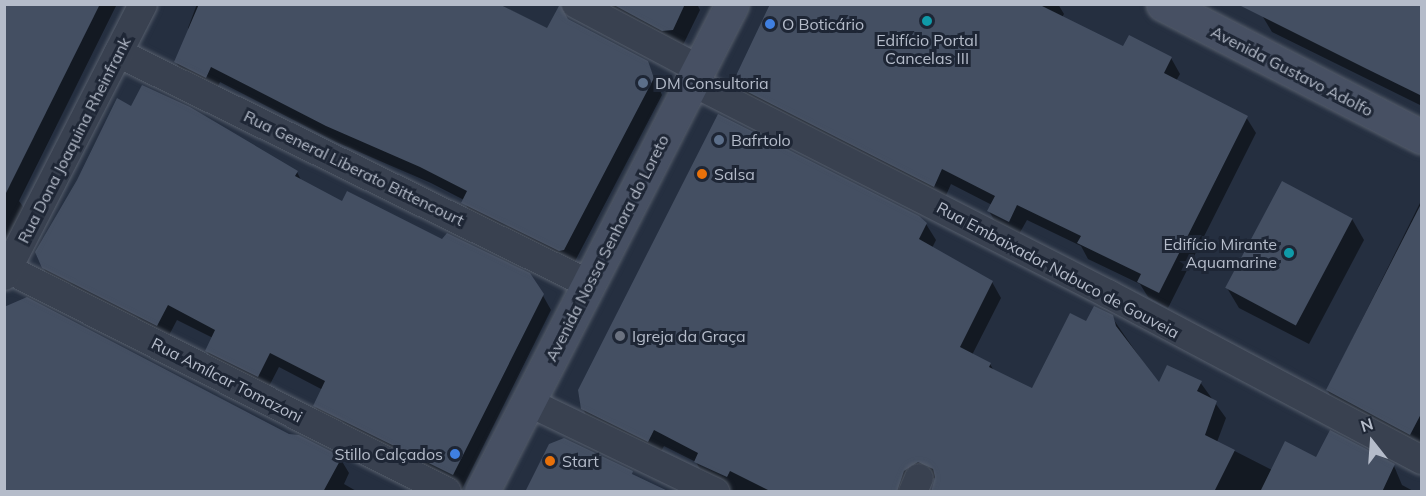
<!DOCTYPE html>
<html>
<head>
<meta charset="utf-8">
<style>
	body { margin:0 }
	#map { position:relative; width:1426px; height:496px; overflow:hidden; background:#252f40; font-family:Mulish,sans-serif }
	div>[style] { position:absolute }
	[style*='--x'] { left:calc(var(--x)*1px); top:calc(var(--y)*1px); width:calc(var(--w)*1px); rotate:calc(var(--a)*1deg) }
	.shadow>* { inset:0; background:#0007 }
	.building>* { inset:0; background:#444f62; transform-origin:0 0 }
	.roads { filter:drop-shadow(0 0 2px #575f6d) drop-shadow(0 0 2px #575f6d) }
	.minor>* { height:28px; margin:-14px; padding:0 14px; transform-origin:14px; border-radius:14px; background:#394150 }
	.secondary>* { height:33px; margin:-16.5px; padding:0 16.5px; transform-origin:16.5px; border-radius:16.5px; background:#475063 }
	.dots>* { width:16px; height:16px; translate:-50% -50%; box-sizing:border-box; border:3px solid #1e2635; border-radius:50% }
	span { translate:-50% -50%; white-space:nowrap; text-align:center; line-height:1.15; -webkit-text-stroke:6px #1e2635; paint-order:stroke }
	.poi-label { font-size:16px; color:#b5bcca }
	.left { translate:0 -50%; text-align:left }
	.right { translate:-100% -50%; text-align:right }
	.street-label { font-size:16px; color:#b5bcca }
	.frame { position:absolute; inset:0; border:6px solid #b5bcca; pointer-events:none }
	.north { position:absolute; left:1342px; top:412px; width:60px; height:60px; -webkit-text-stroke:4px #1e2635; paint-order:stroke; rotate:343deg; font-size:16px; font-weight:700; line-height:24px; text-align:center; color:#b5bcca }
	.north::after { content:''; display:block; margin:auto; width:21px; height:27px; background:#b5bcca; clip-path:polygon(50% 0,100% 100%,50% 72%,0 100%) }
</style>
</head>
<body>
<div id="map">
	<div class="shadow">
		<i style="clip-path:polygon(4px 4px,117px 4px,19px 201px,31px 218px,4px 264px)"></i>
		<i style="clip-path:polygon(197px 4px,499px 4px,548px 30px,567px 20px,647px 62px,662px 95px,573px 265px,472px 219px,464px 200px,431px 183px,336px 142px,220px 82px,215px 93px,185px 78px,176px 62px,191px 33px,188px 28px)"></i>
		<i style="clip-path:polygon(577px 4px,697px 4px,700px 10px,682px 47px)"></i>
		<i style="clip-path:polygon(773px 4px,1058px 4px,1064px 14px,1061px 19px,1123px 48px,1171px 58px,1180px 74px,1176px 81px,1246px 117px,1256px 133px,1168px 308px,1148px 297px,1140px 284px,1088px 259px,1081px 246px,1027px 220px,1018px 236px,998px 227px,989px 211px,992px 205px,951px 184px,943px 202px,743px 100px,734px 84px)"></i>
		<i style="clip-path:polygon(1422px 4px,1422px 106px,1272px 32px,1263px 17px)"></i>
		<i style="clip-path:polygon(132px 108px,297px 172px,302px 182px,343px 203px,542px 294px,551px 310px,462px 489px,324px 421px,315px 406px,323px 390px,279px 367px,266px 392px,215px 366px,207px 351px,213px 338px,177px 320px,166px 341px,52px 283px,43px 267px)"></i>
		<i style="clip-path:polygon(1283px 183px,1352px 219px,1364px 240px,1309px 344px,1239px 308px,1227px 288px)"></i>
		<i style="clip-path:polygon(1422px 199px,1422px 442px,1418px 449px,1336px 405px,1327px 390px)"></i>
		<i style="clip-path:polygon(926px 224px,936px 240px,932px 248px,992px 282px,1001px 298px,972px 355px,990px 364px,994px 371px,1033px 390px,1087px 323px,1111px 316px,1159px 385px,1200px 382px,1226px 418px,1217px 442px,1272px 470px,1317px 459px,1394px 466px,1402px 485px,1415px 492px,932px 492px,936px 478px,919px 480px,914px 492px,733px 492px,705px 478px,696px 462px,664px 446px,658px 457px,592px 426px,583px 409px)"></i>
		<i style="clip-path:polygon(289px 436px,340px 458px,349px 473px,344px 484px,358px 492px,4px 492px)"></i>
	</div>
	<div class="building">
		<i style="clip-path:polygon(4px 4px,100px 4px,4px 197px)"></i>
		<i style="clip-path:polygon(199px 4px,499px 4px,547px 28px,560px 4px,568px 19px,648px 61px,654px 78px,564px 250px,559px 251px,461px 203px,467px 191px,420px 167px,326px 126px,211px 67px,206px 78px,174px 62px)"></i>
		<i style="clip-path:polygon(612px 4px,685px 4px,673px 30px,662px 31px)"></i>
		<i style="clip-path:polygon(770px 4px,1038px 4px,1123px 46px,1129px 35px,1172px 57px,1164px 73px,1248px 116px,1159px 293px,1137px 282px,1141px 274px,1077px 243px,1081px 236px,1017px 205px,1009px 222px,987px 211px,995px 196px,942px 169px,934px 187px,732px 84px)"></i>
		<i style="clip-path:polygon(1237px 4px,1422px 4px,1422px 96px,1367px 69px)"></i>
		<i style="clip-path:polygon(142px 85px,190px 107px,298px 171px,295px 176px,342px 201px,347px 191px,442px 239px,447px 233px,530px 273px,544px 294px,453px 475px,313px 406px,325px 381px,270px 353px,258px 377px,205px 351px,215px 330px,168px 305px,157px 326px,42px 268px,35px 252px,77px 180px,117px 98px,131px 106px)"></i>
		<i style="clip-path:polygon(718px 114px,919px 216px,927px 223px,919px 239px,993px 281px,960px 347px,991px 363px,989px 367px,1032px 388px,1070px 313px,1086px 321px,1094px 306px,1113px 315px,1116px 326px,1159px 382px,1167px 365px,1202px 381px,1197px 391px,1217px 401px,1205px 435px,1235px 450px,1214px 492px,931px 492px,935px 477px,933px 469px,918px 462px,904px 471px,897px 492px,772px 492px,730px 471px,727px 477px,694px 462px,698px 453px,654px 430px,648px 442px,581px 409px,578px 390px)"></i>
		<i style="left:1282px;top:181px;width:80px;height:121px;rotate:28deg"></i>
		<i style="clip-path:polygon(1422px 202px,1422px 412px,1410px 435px,1326px 390px)"></i>
		<i style="clip-path:polygon(27px 297px,289px 434px,299px 435px,342px 457px,323px 492px,4px 492px,4px 307px)"></i>
		<i style="clip-path:polygon(1330px 430px,1395px 464px,1382px 492px,1260px 492px,1285px 441px,1316px 457px)"></i>
		<i style="clip-path:polygon(564px 438px,633px 471px,632px 474px,670px 492px,525px 492px,549px 444px)"></i>
	</div>
	<div class="roads">
		<div class="minor">
			<i style="--x:576;--y:4;--w:139;--a:27.9"></i>
			<i style="--x:118;--y:53;--w:525;--a:26.13"></i>
			<i style="--x:692;--y:82;--w:467;--a:27"></i>
			<i style="--x:1108;--y:294;--w:355;--a:27.9"></i>
			<i style="--x:8;--y:269;--w:492;--a:26.9"></i>
			<i style="--x:4;--y:276;--w:305;--a:-62.9"></i>
			<i style="--x:528;--y:402;--w:208;--a:25.7"></i>
			<i style="--x:913;--y:492;--w:15;--a:-67"></i>
		</div>
		<div class="secondary">
			<i style="--x:1163;--y:4;--w:291;--a:27.2"></i>
			<i style="--x:482;--y:492;--w:548;--a:-62.87"></i>
		</div>
	</div>
	<div class="dots">
		<i style="left:927px;top:21px;background:#0f9aa8"></i>
		<i style="left:770px;top:24px;background:#3f7fe0"></i>
		<i style="left:643px;top:83px;background:#5c6f8a"></i>
		<i style="left:719px;top:140px;background:#5c6f8a"></i>
		<i style="left:702px;top:174px;background:#e8710a"></i>
		<i style="left:1289px;top:253px;background:#0f9aa8"></i>
		<i style="left:620px;top:336px;background:#6b7280"></i>
		<i style="left:455px;top:454px;background:#3f7fe0"></i>
		<i style="left:550px;top:461px;background:#e8710a"></i>
	</div>
	<div class="poi-label">
		<span class="left" style="left:782px;top:24px">O Boticário</span>
		<span style="left:927px;top:49px">Edifício Portal<br>Cancelas III</span>
		<span class="left" style="left:655px;top:83px">DM Consultoria</span>
		<span class="left" style="left:731px;top:140px">Bafrtolo</span>
		<span class="left" style="left:714px;top:174px">Salsa</span>
		<span class="right" style="left:1277px;top:253px">Edifício Mirante<br>Aquamarine</span>
		<span class="left" style="left:632px;top:336px">Igreja da Graça</span>
		<span class="right" style="left:443px;top:454px">Stillo Calçados</span>
		<span class="left" style="left:562px;top:461px">Start</span>
	</div>
	<div class="street-label">
		<span style="left:1292px;top:71px;rotate:27deg">Avenida Gustavo Adolfo</span>
		<span style="left:74px;top:140px;rotate:-63deg">Rua Dona Joaquina Rheinfrank</span>
		<span style="left:354px;top:168px;rotate:26deg">Rua General Liberato Bittencourt</span>
		<span style="left:607px;top:248px;rotate:-63deg">Avenida Nossa Senhora do Loreto</span>
		<span style="left:1058px;top:270px;rotate:28deg">Rua Embaixador Nabuco de Gouveia</span>
		<span style="left:227px;top:380px;rotate:27deg">Rua Amílcar Tomazoni</span>
	</div>
	<div class="frame"></div>
	<div class="north">N</div>
</div>
</body>
</html>
